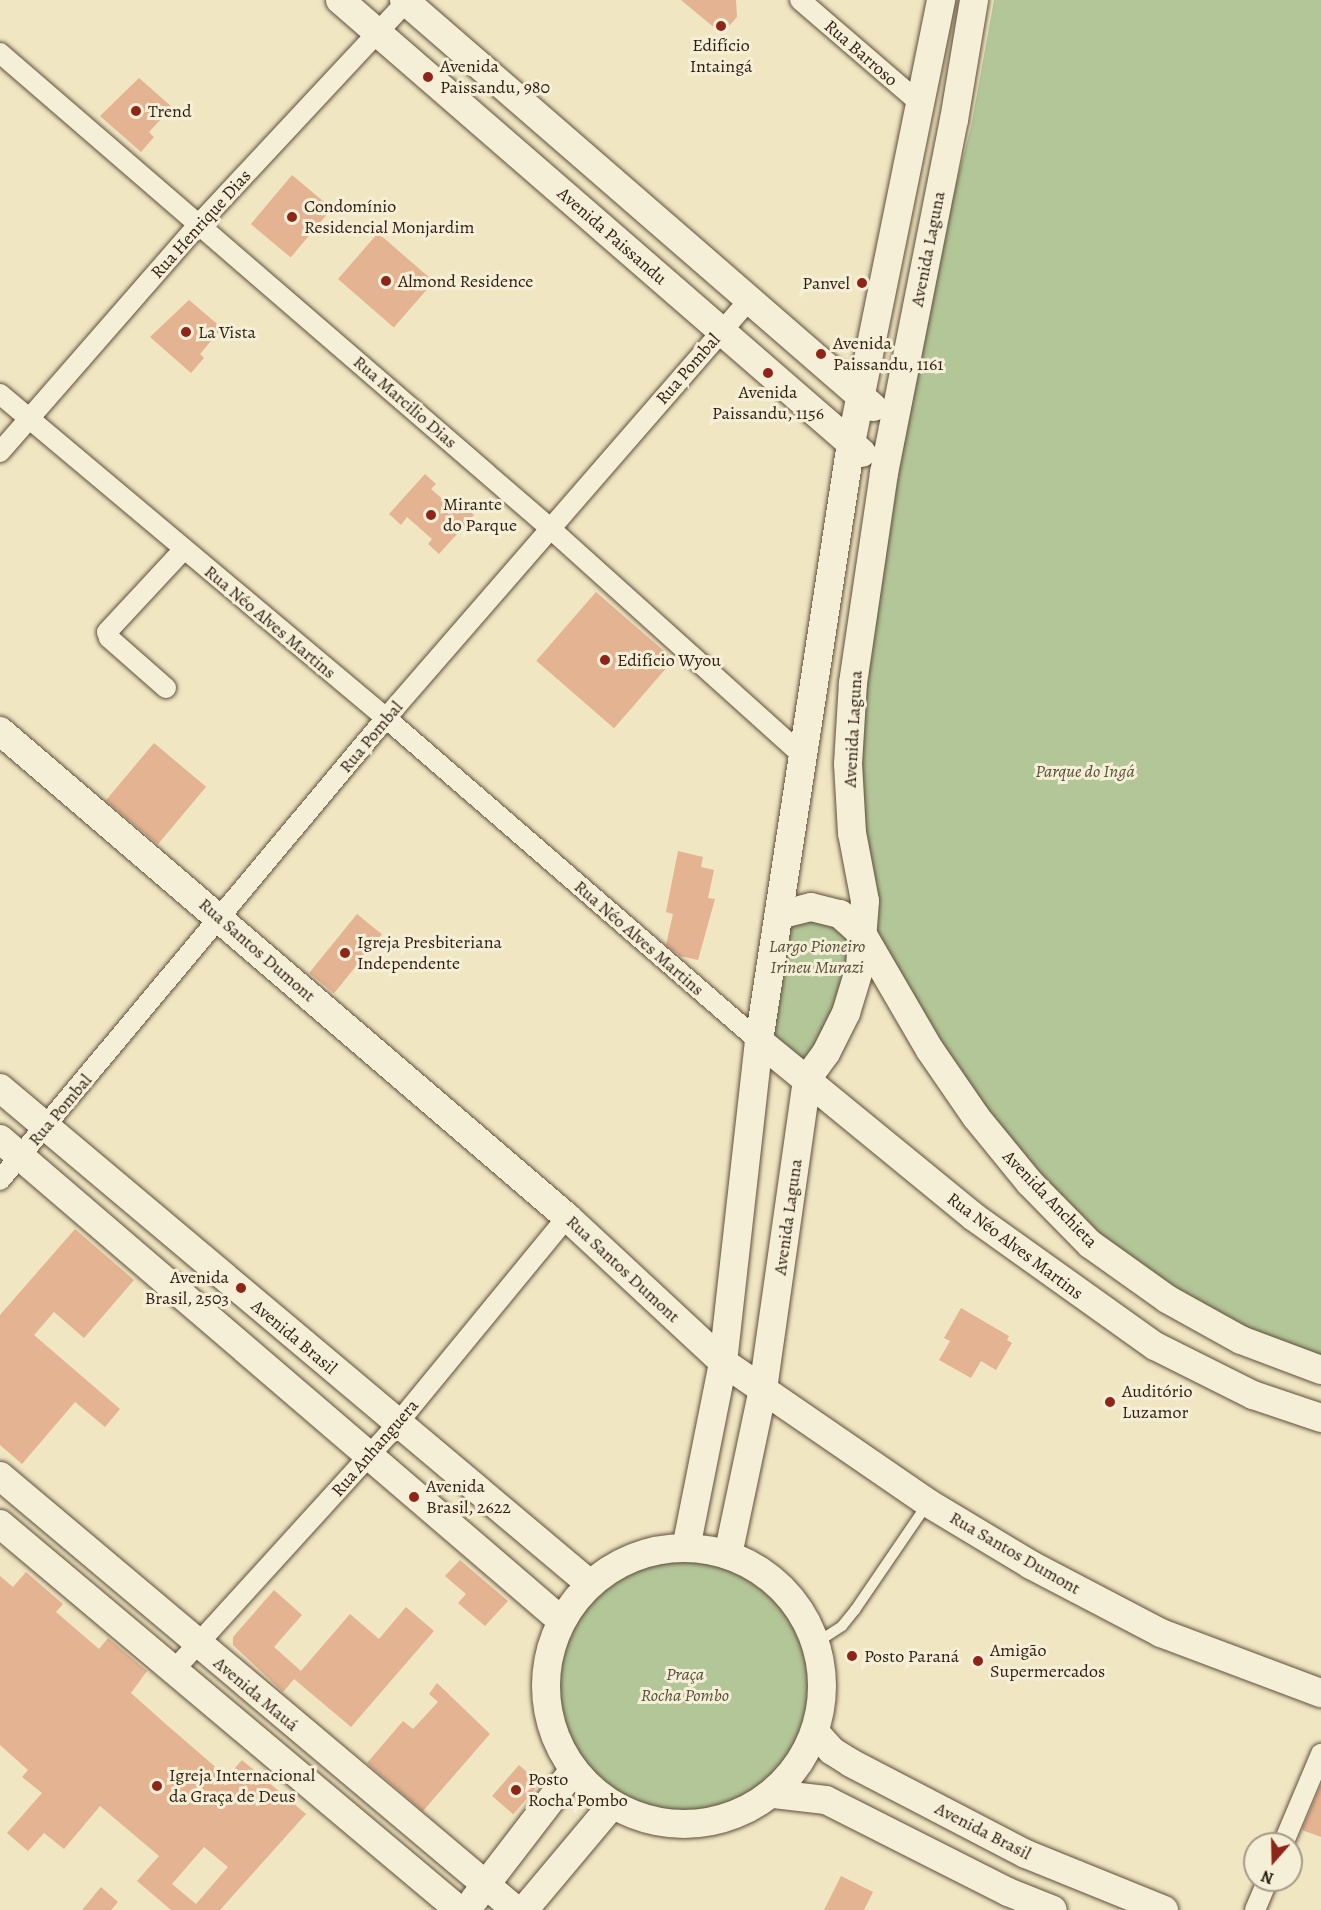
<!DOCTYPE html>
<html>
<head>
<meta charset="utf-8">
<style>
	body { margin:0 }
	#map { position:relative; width:1321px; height:1910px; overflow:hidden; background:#f0e6c2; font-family:Alegreya,serif }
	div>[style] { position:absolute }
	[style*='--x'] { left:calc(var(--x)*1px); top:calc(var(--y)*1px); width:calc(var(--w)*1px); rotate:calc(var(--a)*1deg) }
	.green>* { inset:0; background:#b3c698 }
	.round { border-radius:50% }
	.building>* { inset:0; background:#e4b391; transform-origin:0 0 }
	.roads { filter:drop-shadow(0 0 2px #604f3c) drop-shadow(0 0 2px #604f3c) }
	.lane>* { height:10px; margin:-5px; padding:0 5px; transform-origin:5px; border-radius:5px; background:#f5efd7 }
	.street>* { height:20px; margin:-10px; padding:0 10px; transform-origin:10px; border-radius:10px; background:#f5efd7 }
	.secondary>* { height:28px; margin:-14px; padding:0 14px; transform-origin:14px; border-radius:14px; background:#f5efd7 }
	.secondary>.ring { margin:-14px; padding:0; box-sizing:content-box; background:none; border:28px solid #f5efd7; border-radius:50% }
	.dots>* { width:16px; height:16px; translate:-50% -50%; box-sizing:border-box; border:3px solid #f5efd7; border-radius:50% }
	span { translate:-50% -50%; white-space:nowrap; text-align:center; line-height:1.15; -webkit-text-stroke:6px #f5efd7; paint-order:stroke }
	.poi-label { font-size:18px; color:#301d10 }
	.left { translate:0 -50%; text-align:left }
	.right { translate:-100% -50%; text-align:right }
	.street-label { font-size:18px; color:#301d10 }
	.park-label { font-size:18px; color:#575039; font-style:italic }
	.north { position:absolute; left:1243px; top:1832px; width:60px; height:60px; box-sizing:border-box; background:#f5efd7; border:2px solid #a69b87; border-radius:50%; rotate:200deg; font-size:16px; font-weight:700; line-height:24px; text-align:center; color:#301d10 }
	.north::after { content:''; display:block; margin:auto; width:21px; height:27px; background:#8f2418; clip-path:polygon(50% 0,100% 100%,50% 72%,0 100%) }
</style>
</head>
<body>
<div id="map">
	<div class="green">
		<i style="clip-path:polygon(994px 0,1321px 0,1321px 1370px,1241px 1340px,1030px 1183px,863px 936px,807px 1079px,759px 1041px,779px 915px,811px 907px,862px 934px,852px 833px,894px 423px,971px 127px)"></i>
		<i class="round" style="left:546px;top:1548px;width:276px;height:276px"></i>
	</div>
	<div class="building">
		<i style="clip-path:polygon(681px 0,736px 0,737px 17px,722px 34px)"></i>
		<i style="clip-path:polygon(139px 78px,172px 107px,149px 132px,154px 137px,141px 152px,100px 116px)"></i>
		<i style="left:292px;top:175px;width:52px;height:64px;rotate:40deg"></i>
		<i style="left:378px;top:233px;width:74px;height:61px;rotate:41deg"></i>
		<i style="clip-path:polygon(189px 300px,222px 328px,200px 354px,204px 358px,191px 373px,150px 337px)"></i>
		<i style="clip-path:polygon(425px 474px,436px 484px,431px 489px,454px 509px,460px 503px,474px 515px,439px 554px,428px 544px,432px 539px,407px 517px,401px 525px,389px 514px)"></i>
		<i style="left:596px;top:592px;width:103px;height:91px;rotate:41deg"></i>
		<i style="left:154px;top:743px;width:68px;height:75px;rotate:40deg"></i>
		<i style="clip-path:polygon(678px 851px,703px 857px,701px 867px,714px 870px,708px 898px,715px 899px,698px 960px,680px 956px,666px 945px,673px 914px,666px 912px)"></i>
		<i style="left:357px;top:914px;width:32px;height:76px;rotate:39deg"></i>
		<i style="clip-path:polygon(75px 1229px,134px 1280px,84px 1338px,54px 1312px,34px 1335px,120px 1409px,105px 1427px,75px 1402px,22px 1464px,0 1445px,0 1315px)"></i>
		<i style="clip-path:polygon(961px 1308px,1009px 1336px,1007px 1340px,1012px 1343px,996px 1370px,981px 1361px,971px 1378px,939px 1360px,950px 1341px,944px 1338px)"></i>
		<i style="clip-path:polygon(460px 1560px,508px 1601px,485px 1626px,458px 1603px,466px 1594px,445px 1576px)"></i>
		<i style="clip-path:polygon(evenodd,26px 1572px,63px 1604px,56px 1612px,99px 1649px,108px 1638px,147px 1671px,131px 1693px,168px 1726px,227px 1777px,242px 1760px,306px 1814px,220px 1910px,171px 1910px,137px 1881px,159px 1856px,100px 1806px,64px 1849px,44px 1833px,28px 1851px,7px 1833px,42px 1793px,22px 1777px,28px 1770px,0 1745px,0 1576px,13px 1587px,26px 1572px,204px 1847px,228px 1867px,196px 1904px,172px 1884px,204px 1847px)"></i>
		<i style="clip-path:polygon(274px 1590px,302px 1615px,274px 1647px,301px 1671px,283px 1692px,233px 1645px,233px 1637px)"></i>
		<i style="clip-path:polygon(406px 1607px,434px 1631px,351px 1727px,294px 1679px,350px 1614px,379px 1639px)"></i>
		<i style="clip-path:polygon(437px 1683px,490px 1734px,423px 1811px,367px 1763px,403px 1721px,413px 1729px,438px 1702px,429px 1694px)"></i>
		<i style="left:519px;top:1765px;width:28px;height:41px;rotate:41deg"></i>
		<i style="clip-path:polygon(1321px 1785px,1321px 1837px,1302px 1830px)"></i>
		<i style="clip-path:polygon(841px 1876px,873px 1892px,864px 1910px,824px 1910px)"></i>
		<i style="clip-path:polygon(101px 1887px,118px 1902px,111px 1910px,82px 1910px)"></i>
	</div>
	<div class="roads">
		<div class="lane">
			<i style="--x:816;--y:1643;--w:31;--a:-33"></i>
			<i style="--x:842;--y:1626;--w:21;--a:-51"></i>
			<i style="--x:855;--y:1610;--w:130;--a:-55.7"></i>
		</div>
		<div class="street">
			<i style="--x:800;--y:0;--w:161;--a:40.7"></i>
			<i style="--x:0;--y:53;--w:728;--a:40.82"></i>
			<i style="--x:551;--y:529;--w:342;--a:42"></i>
			<i style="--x:0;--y:394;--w:504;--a:40.01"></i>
			<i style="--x:386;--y:718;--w:493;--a:40.9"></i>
			<i style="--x:0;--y:452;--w:303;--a:-48.9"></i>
			<i style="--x:199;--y:224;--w:306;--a:-47"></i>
			<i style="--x:166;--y:688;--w:76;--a:-138.7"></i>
			<i style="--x:109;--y:638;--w:6;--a:-108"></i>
			<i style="--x:107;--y:632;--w:113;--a:-47.1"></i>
			<i style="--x:0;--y:1180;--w:602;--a:-50.12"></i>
			<i style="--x:386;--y:718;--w:554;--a:-49.03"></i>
			<i style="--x:173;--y:1671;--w:319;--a:-47.7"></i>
			<i style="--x:388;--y:1435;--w:282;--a:-50.6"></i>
			<i style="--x:1283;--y:1844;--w:98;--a:-67.1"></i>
			<i style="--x:1255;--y:1910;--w:33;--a:-67"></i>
		</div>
		<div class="secondary">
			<i style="--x:340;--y:0;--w:691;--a:40.95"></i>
			<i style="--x:404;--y:0;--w:621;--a:40.95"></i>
			<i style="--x:0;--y:731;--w:747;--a:40.6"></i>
			<i style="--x:567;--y:1217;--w:213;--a:42.9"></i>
			<i style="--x:723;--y:1362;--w:249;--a:34.5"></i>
			<i style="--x:928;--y:1503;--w:120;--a:31"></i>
			<i style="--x:1031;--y:1565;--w:147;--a:27.6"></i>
			<i style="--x:1161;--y:1633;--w:171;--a:20.6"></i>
			<i style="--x:779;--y:915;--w:33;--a:-14"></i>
			<i style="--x:811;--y:907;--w:30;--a:14"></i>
			<i style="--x:840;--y:914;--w:31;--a:42"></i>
			<i style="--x:863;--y:935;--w:133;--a:59.8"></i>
			<i style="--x:930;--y:1050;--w:81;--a:55.5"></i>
			<i style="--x:976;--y:1117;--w:85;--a:50.7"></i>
			<i style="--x:1030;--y:1183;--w:86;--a:45.5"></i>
			<i style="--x:1090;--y:1244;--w:95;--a:35.5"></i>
			<i style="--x:1167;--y:1299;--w:85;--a:29"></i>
			<i style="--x:1241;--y:1340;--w:85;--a:20.6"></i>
			<i style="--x:759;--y:1041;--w:278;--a:39.3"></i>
			<i style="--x:974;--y:1217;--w:222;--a:35.5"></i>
			<i style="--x:1155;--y:1346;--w:110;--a:26.6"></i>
			<i style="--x:1253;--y:1395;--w:72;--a:18.7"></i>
			<i style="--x:0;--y:1088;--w:771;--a:40.05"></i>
			<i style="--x:0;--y:1139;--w:740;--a:40.62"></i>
			<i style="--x:0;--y:1476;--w:674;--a:40.07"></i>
			<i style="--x:0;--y:1524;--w:600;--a:40.06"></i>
			<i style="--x:686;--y:1548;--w:190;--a:-78.7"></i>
			<i style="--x:723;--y:1362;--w:323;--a:-83.6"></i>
			<i style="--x:759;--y:1041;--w:605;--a:-81.25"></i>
			<i style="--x:851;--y:443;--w:452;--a:-78.5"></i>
			<i class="ring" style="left:546px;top:1548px;width:248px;height:248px"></i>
			<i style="--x:728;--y:1555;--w:170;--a:-78.1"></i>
			<i style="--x:763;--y:1389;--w:313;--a:-81.9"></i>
			<i style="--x:807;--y:1079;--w:32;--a:-54"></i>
			<i style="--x:826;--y:1053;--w:45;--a:-63.4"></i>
			<i style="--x:846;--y:1013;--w:48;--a:-73.1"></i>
			<i style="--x:860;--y:967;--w:66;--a:-85.7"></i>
			<i style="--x:865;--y:901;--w:69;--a:-100.8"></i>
			<i style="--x:852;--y:833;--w:69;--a:-93.3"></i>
			<i style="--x:848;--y:764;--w:81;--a:-86.5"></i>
			<i style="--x:853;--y:683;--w:212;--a:-81.6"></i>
			<i style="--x:884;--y:473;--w:360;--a:-78.8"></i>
			<i style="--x:954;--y:120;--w:122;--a:-80.5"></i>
			<i style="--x:815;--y:1732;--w:25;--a:48"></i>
			<i style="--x:832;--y:1751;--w:22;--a:32"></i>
			<i style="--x:851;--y:1763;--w:197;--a:27.5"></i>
			<i style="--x:1026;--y:1854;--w:149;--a:22.1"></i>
			<i style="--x:774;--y:1794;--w:52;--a:6.6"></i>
			<i style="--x:826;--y:1800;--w:204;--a:26.8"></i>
			<i style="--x:1008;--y:1892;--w:48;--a:21.8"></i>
			<i style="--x:474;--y:1900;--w:163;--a:-52.5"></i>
			<i style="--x:524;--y:1910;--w:137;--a:-50"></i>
		</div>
	</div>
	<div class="dots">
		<i style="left:721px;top:26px;background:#8f2418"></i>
		<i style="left:428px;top:77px;background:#8f2418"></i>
		<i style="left:136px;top:111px;background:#8f2418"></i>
		<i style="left:292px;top:217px;background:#8f2418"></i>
		<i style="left:386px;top:281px;background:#8f2418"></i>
		<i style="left:862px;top:283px;background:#8f2418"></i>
		<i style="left:186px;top:332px;background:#8f2418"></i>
		<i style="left:821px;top:354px;background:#8f2418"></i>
		<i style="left:768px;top:373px;background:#8f2418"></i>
		<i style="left:431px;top:515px;background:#8f2418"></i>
		<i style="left:605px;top:660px;background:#8f2418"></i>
		<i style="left:345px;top:953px;background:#8f2418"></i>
		<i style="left:241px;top:1288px;background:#8f2418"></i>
		<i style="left:1110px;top:1402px;background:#8f2418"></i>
		<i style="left:414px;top:1497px;background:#8f2418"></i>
		<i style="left:852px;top:1656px;background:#8f2418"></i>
		<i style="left:978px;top:1661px;background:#8f2418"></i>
		<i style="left:157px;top:1786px;background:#8f2418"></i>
		<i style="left:516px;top:1790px;background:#8f2418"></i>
	</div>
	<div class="poi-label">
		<span style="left:721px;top:56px">Edifício<br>Intaingá</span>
		<span class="left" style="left:440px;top:77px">Avenida<br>Paissandu, 980</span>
		<span class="left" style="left:148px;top:111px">Trend</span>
		<span class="left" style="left:304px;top:217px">Condomínio<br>Residencial Monjardim</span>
		<span class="left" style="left:398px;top:281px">Almond Residence</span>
		<span class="right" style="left:850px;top:283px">Panvel</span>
		<span class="left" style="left:198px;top:332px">La Vista</span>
		<span class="left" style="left:833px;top:354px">Avenida<br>Paissandu, 1161</span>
		<span style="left:768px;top:403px">Avenida<br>Paissandu, 1156</span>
		<span class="left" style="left:443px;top:515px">Mirante<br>do Parque</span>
		<span class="left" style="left:617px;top:660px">Edifício Wyou</span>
		<span class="left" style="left:357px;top:953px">Igreja Presbiteriana<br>Independente</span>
		<span class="right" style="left:229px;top:1288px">Avenida<br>Brasil, 2503</span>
		<span class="left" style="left:1122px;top:1402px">Auditório<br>Luzamor</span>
		<span class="left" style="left:426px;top:1497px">Avenida<br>Brasil, 2622</span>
		<span class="left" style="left:990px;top:1661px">Amigão<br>Supermercados</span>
		<span class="left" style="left:864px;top:1656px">Posto Paraná</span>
		<span class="left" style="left:169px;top:1786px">Igreja Internacional<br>da Graça de Deus</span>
		<span class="left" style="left:528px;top:1790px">Posto<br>Rocha Pombo</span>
	</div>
	<div class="street-label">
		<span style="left:861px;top:53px;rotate:41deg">Rua Barroso</span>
		<span style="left:201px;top:224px;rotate:-48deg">Rua Henrique Dias</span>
		<span style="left:612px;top:236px;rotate:41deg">Avenida Paissandu</span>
		<span style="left:928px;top:249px;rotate:-79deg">Avenida Laguna</span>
		<span style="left:688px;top:369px;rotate:-49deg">Rua Pombal</span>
		<span style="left:405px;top:402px;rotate:41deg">Rua Marcilio Dias</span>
		<span style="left:270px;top:622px;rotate:40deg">Rua Néo Alves Martins</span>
		<span style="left:853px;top:729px;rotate:-87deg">Avenida Laguna</span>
		<span style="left:371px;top:737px;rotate:-50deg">Rua Pombal</span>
		<span style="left:639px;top:938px;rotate:41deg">Rua Néo Alves Martins</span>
		<span style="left:257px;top:950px;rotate:41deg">Rua Santos Dumont</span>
		<span style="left:60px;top:1110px;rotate:-50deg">Rua Pombal</span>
		<span style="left:1050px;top:1199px;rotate:46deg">Avenida Anchieta</span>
		<span style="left:788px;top:1217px;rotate:-82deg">Avenida Laguna</span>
		<span style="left:1015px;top:1246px;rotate:37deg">Rua Néo Alves Martins</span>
		<span style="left:623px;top:1269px;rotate:43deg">Rua Santos Dumont</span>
		<span style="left:294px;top:1337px;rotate:40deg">Avenida Brasil</span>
		<span style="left:375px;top:1448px;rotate:-49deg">Rua Anhanguera</span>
		<span style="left:1015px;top:1553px;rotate:30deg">Rua Santos Dumont</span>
		<span style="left:256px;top:1694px;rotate:40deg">Avenida Mauá</span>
		<span style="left:983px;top:1831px;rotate:27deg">Avenida Brasil</span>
	</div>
	<div class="park-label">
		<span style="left:1085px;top:771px">Parque do Ingá</span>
		<span style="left:817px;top:957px">Largo Pioneiro<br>Irineu Murazi</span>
		<span style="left:685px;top:1685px">Praça<br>Rocha Pombo</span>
	</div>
	<div class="north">N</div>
</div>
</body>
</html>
